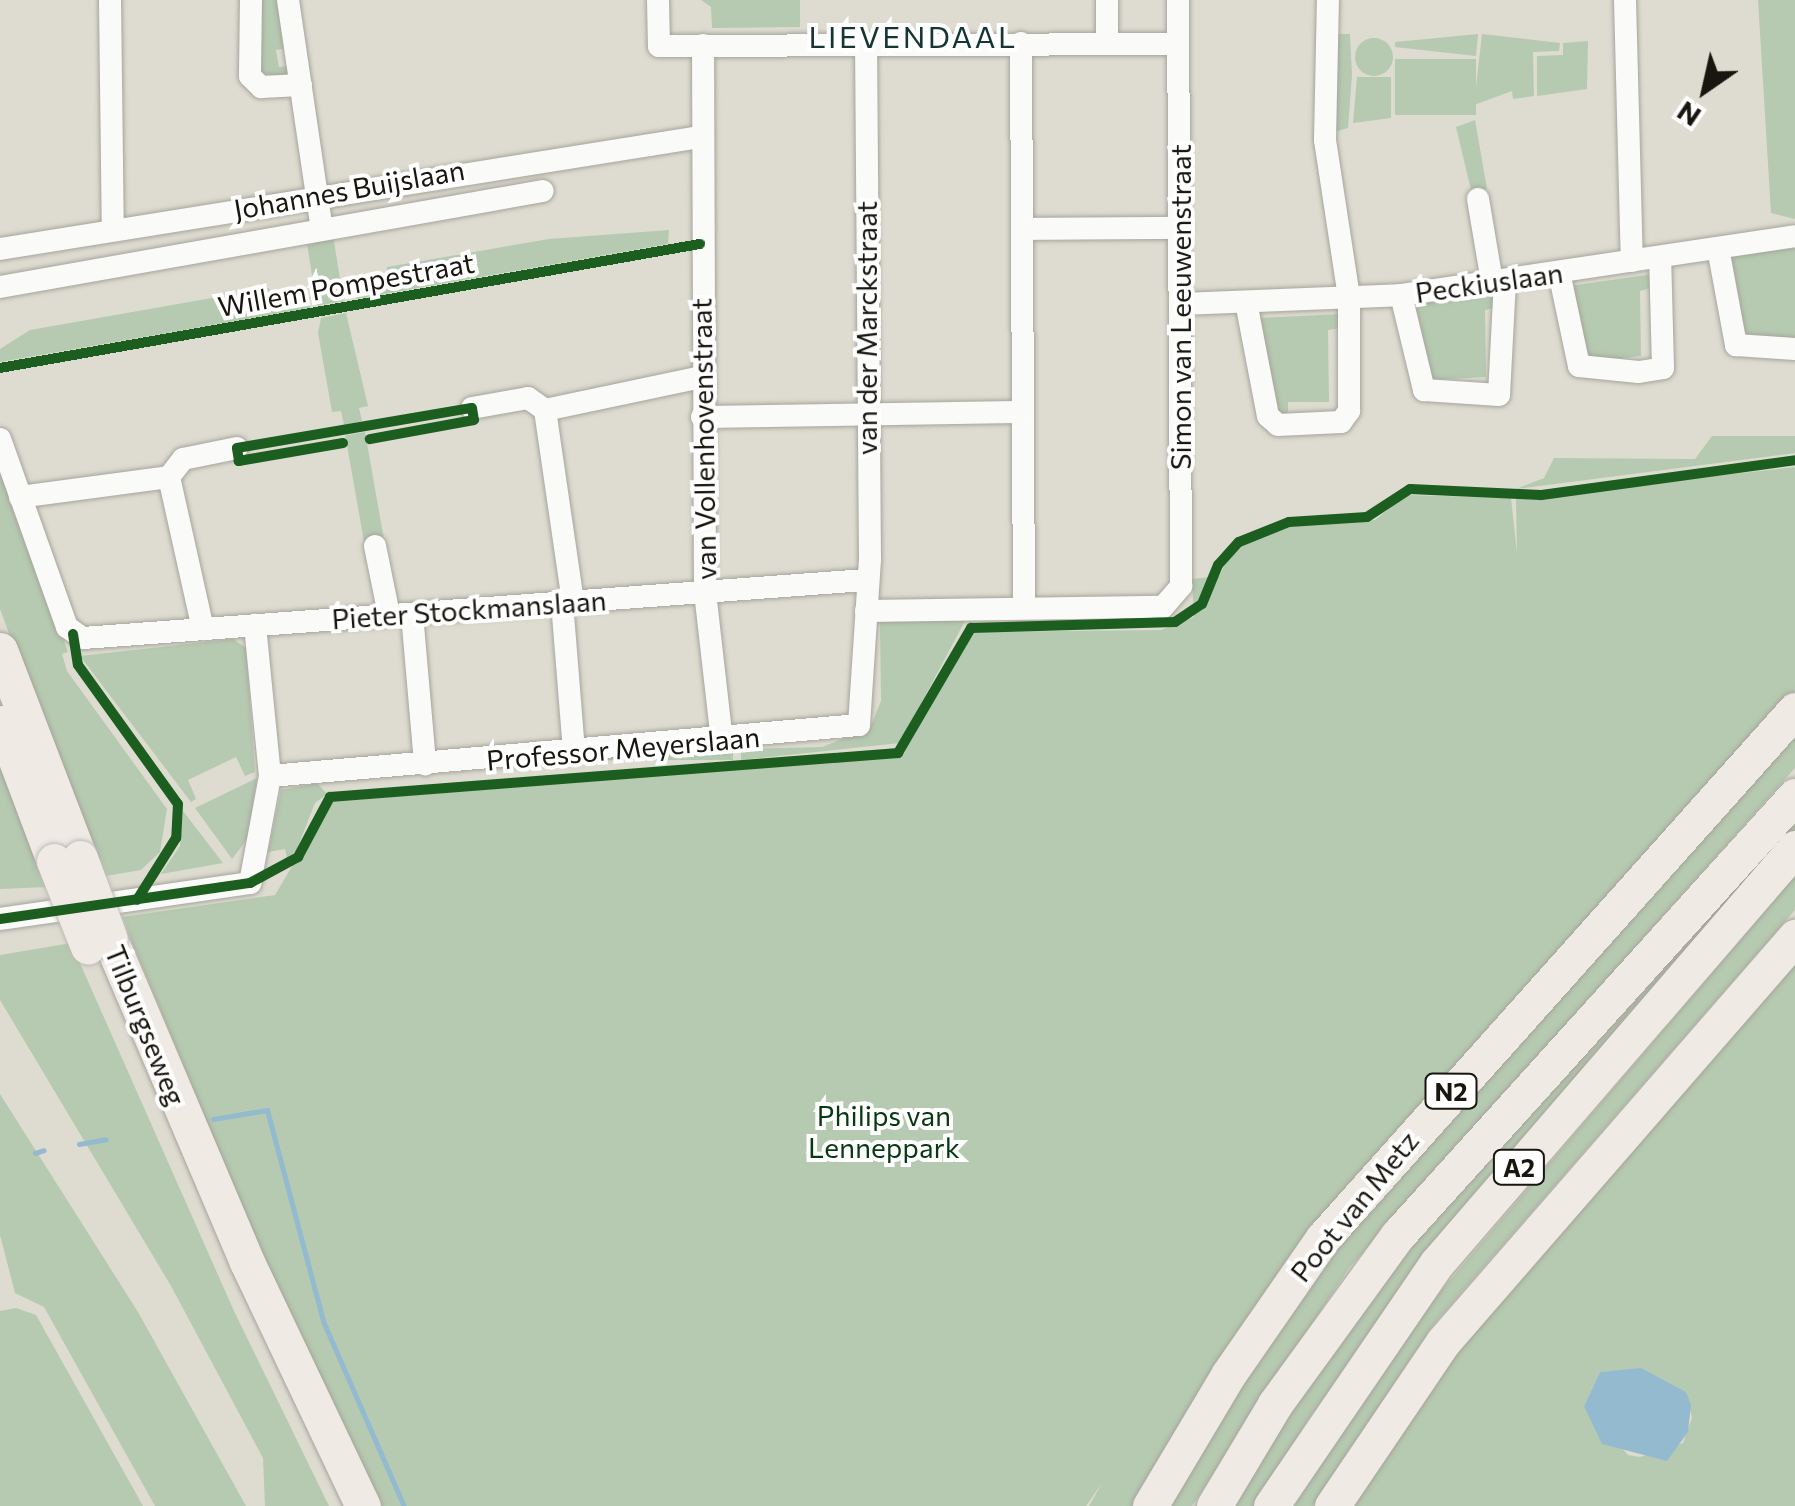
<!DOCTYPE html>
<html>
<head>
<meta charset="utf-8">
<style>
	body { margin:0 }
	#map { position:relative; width:1795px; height:1506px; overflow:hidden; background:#dedcd1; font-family:Commissioner,sans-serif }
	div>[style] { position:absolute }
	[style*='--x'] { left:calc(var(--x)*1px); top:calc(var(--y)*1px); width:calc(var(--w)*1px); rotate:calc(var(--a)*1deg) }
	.green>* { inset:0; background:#b5cab0; transform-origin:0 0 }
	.round { border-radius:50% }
	.water>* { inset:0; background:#94bad0 }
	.stream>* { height:5px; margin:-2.5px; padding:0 2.5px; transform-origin:2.5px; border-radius:2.5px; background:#94bad0 }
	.roads { filter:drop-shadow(0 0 2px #a6a49c) drop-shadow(0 0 2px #a6a49c) }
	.minor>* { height:22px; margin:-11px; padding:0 11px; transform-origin:11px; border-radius:11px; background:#fafaf8 }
	.highway>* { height:35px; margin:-17.5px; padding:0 17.5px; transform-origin:17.5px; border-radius:17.5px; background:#f0eae5 }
	.bridges { filter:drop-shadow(0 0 2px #bcbbb5) drop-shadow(0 0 2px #bcbbb5) }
	.highway-bridge>* { height:35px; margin:-17.5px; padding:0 17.5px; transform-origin:17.5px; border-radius:17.5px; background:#f0eae5 }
	.cycleway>* { height:10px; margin:-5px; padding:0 5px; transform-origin:5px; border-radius:5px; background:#1b5e20 }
	span { translate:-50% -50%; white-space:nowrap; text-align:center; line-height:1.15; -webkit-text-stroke:8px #fff; paint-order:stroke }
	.shield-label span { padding:2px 8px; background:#fff; border:2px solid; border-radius:8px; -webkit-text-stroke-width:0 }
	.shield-label { font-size:25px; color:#18160f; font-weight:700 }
	.street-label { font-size:28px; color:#18160f }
	.park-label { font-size:28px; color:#073911 }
	.neighbourhood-label { font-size:30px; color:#143531; letter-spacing:2.5px }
	.north { position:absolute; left:1655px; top:40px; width:100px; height:100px; -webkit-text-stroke:8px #fff; paint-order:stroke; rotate:214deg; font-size:28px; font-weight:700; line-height:40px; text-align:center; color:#18160f }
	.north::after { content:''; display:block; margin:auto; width:35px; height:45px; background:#18160f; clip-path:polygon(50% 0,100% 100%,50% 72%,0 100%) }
</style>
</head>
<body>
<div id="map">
	<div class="green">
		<i style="clip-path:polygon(257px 0,280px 0,289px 48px,276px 50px,279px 67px,293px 65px,286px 78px,258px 72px)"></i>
		<i style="clip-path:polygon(701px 0,800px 0,800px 27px,712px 28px,711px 7px)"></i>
		<i style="clip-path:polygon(1758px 0,1795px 0,1795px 219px,1771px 213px)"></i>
		<i style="clip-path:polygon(1332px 34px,1350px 34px,1352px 75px,1348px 128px,1334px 132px)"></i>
		<i style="clip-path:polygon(1478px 34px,1476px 56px,1395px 47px,1395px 42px)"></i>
		<i style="clip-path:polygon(1482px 34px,1560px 43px,1559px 51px,1533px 52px,1534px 96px,1513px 99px,1512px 91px,1474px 105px)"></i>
		<i class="round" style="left:1355px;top:38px;width:38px;height:38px"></i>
		<i style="clip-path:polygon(1588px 41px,1587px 89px,1537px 96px,1537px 56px,1563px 55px,1563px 43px)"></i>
		<i style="left:1395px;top:59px;width:81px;height:56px"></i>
		<i style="clip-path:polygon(1357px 77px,1391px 77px,1391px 118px,1353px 123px)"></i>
		<i style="clip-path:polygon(1475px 120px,1487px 189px,1472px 194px,1456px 127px)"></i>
		<i style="clip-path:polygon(669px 230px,668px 244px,356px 299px,354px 287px,387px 277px,387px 267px,549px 239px)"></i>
		<i style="left:333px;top:235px;width:67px;height:27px;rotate:81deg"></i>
		<i style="clip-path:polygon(1795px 248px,1795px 344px,1747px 344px,1726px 256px)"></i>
		<i style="clip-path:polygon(1653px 274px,1655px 287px,1640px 291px,1641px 356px,1597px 361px,1581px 348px,1570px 286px)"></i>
		<i style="clip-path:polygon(269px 288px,271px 296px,309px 295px,310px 308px,0 362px,0 349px,30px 330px)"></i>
		<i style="clip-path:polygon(1495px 293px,1499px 307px,1485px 310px,1486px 377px,1428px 380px,1412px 305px)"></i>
		<i style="clip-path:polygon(346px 313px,368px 406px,359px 408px,362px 421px,344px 425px,341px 411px,332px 412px,318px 333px,321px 318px)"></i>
		<i style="clip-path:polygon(1340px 314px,1341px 328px,1328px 330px,1329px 402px,1288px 402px,1288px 416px,1280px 416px,1259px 318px)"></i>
		<i style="left:365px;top:432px;width:107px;height:20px;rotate:80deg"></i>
		<i style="clip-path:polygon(1712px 436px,1795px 436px,1795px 453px,1516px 489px,1544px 478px,1554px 458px,1695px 459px)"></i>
		<i style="clip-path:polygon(0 460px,68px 652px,62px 654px,67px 671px,167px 809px,160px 852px,141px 870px,100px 877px,0 609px)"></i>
		<i style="clip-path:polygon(1795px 467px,1795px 691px,1475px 1049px,1142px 1506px,1089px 1506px,1102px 1483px,1086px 1506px,374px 1506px,333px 1426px,122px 917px,275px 895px,330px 802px,899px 756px,971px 632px,1161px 630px,1194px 617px,1192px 579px,1219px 576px,1230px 554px,1257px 537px,1293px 525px,1375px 520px,1406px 495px,1511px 498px,1517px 553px,1516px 498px)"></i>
		<i style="clip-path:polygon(880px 621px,965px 621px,900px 743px,741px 760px,741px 749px,822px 747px,870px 728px,881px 701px)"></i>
		<i style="clip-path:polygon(233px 639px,246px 648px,255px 772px,245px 776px,236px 757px,188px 780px,196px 799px,191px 802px,80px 656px)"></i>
		<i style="clip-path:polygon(1795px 735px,1795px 768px,1349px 1268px,1192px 1506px,1160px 1506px,1327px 1250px)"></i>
		<i style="left:733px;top:750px;width:10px;height:298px;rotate:90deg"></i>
		<i style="clip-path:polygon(0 758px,48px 887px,0 889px)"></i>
		<i style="clip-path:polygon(257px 778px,248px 838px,232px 859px,195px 808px)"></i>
		<i style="clip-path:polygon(317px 783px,327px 794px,315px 803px,296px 851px,287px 858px,285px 849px,268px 852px,281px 790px)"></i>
		<i style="clip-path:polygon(183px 811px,223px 863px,161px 874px,180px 846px)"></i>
		<i style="clip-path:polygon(1795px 812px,1795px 832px,1395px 1299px,1307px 1421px,1259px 1506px,1228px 1506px,1371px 1285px)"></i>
		<i style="clip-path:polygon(1795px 876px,1795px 910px,1433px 1325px,1313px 1506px,1294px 1506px,1421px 1314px)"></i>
		<i style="clip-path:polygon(71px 943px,234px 1311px,329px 1506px,265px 1506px,263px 1458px,171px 1286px,0 1000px,0 955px)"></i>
		<i style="clip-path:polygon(evenodd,1795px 954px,1795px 1506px,1343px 1506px,1489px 1311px,1795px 954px,1641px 1369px,1686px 1392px,1692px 1418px,1683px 1443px,1640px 1457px,1628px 1455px,1584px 1406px,1600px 1372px,1641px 1369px)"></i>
		<i style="clip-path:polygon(0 1094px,138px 1312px,246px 1506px,155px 1506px,44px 1307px,15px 1293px,0 1235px)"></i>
		<i style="clip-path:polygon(16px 1308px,36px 1315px,143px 1506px,0 1506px,0 1311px)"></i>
	</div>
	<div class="water">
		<i style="clip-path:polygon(1641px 1368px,1686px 1392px,1691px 1405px,1688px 1432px,1667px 1461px,1602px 1444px,1584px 1406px,1600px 1372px)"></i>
	</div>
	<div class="stream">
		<i style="--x:213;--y:1119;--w:55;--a:-9.5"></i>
		<i style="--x:267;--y:1110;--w:218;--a:75.1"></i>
		<i style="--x:323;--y:1321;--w:202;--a:66.4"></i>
		<i style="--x:79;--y:1144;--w:27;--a:-10"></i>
		<i style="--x:35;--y:1153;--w:9;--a:-18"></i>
	</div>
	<div class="roads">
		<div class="minor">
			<i style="--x:110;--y:0;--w:230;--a:89.3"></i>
			<i style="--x:251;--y:0;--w:76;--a:90.8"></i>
			<i style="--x:250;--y:76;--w:16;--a:45"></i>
			<i style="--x:261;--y:87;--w:40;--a:-2.9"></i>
			<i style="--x:288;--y:0;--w:232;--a:81.6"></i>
			<i style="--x:658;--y:0;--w:46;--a:88.8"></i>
			<i style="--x:659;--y:46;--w:518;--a:-0.22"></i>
			<i style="--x:1107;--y:0;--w:43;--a:90"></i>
			<i style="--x:1625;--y:0;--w:261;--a:88.5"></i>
			<i style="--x:1021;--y:43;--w:565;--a:89.7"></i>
			<i style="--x:703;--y:45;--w:547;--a:89.79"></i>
			<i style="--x:705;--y:592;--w:150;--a:83.5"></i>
			<i style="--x:1478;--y:199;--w:84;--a:80.4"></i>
			<i style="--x:1022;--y:229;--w:159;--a:-0.4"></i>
			<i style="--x:1718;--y:248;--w:99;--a:79.5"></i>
			<i style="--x:1736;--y:345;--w:59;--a:3.9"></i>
			<i style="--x:0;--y:249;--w:708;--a:-9.1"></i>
			<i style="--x:1559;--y:272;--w:96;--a:78"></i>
			<i style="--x:1579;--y:366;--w:60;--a:5.7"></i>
			<i style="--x:1639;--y:372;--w:24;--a:-9"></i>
			<i style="--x:1663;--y:368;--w:111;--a:-91.5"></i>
			<i style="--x:0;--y:287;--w:551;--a:-10.03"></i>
			<i style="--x:1401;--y:295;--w:98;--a:76.4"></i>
			<i style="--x:1424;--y:390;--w:75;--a:3.8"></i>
			<i style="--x:1499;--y:395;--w:115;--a:-87"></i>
			<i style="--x:1246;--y:302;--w:116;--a:79.1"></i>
			<i style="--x:1268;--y:416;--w:13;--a:42"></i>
			<i style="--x:1278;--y:425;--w:63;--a:-2.7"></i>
			<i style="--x:1341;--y:422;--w:14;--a:-54"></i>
			<i style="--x:1349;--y:411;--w:114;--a:-90"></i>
			<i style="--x:1349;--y:297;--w:159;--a:-98.7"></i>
			<i style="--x:1325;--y:140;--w:140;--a:-88.8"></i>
			<i style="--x:1180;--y:304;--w:221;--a:-2.3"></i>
			<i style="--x:1401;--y:295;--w:398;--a:-8.5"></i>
			<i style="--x:472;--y:408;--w:57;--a:-10.1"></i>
			<i style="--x:528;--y:398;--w:21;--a:35"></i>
			<i style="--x:545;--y:410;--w:160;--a:-11.9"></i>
			<i style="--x:545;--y:410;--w:193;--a:81.7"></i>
			<i style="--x:702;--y:417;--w:320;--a:-0.9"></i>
			<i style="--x:0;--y:439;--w:200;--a:70.4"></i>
			<i style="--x:67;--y:627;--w:19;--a:35"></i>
			<i style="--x:83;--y:638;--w:785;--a:-4.24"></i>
			<i style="--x:169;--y:477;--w:156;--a:77.4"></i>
			<i style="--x:169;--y:477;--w:23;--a:-52"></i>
			<i style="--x:183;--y:459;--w:55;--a:-11.5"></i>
			<i style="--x:20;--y:497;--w:150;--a:-7.6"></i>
			<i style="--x:375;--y:546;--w:70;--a:78.5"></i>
			<i style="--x:562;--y:602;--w:150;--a:85.4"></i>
			<i style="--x:866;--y:611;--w:297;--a:-0.8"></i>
			<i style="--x:1163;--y:607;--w:28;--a:-49"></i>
			<i style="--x:1181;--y:586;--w:586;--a:-90.29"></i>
			<i style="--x:412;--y:614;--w:151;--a:85"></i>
			<i style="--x:270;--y:776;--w:591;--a:-4.95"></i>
			<i style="--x:859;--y:725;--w:165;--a:-86.2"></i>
			<i style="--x:870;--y:560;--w:516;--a:-90.44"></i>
			<i style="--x:0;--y:919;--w:253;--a:-8.2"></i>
			<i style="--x:250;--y:883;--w:109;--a:-79.4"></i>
			<i style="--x:270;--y:776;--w:152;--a:-95.7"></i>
		</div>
		<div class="highway">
			<i style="--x:0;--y:650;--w:223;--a:69"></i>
			<i style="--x:2;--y:723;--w:147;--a:69.4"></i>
			<i style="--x:112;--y:944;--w:345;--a:67"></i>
			<i style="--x:247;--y:1262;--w:270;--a:64.6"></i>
			<i style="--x:1150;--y:1506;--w:152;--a:-59.2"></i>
			<i style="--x:1228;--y:1375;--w:167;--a:-55.3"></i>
			<i style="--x:1323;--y:1238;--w:708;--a:-48.21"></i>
			<i style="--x:1214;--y:1506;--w:119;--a:-59.1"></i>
			<i style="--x:1275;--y:1404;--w:209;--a:-54"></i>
			<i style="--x:1398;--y:1235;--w:592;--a:-47.88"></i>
			<i style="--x:1271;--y:1506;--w:294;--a:-55.7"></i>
			<i style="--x:1437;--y:1263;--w:548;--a:-49.22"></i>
			<i style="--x:1332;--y:1506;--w:198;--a:-55.9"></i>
			<i style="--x:1443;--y:1342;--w:537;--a:-49"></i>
		</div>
	</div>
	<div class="bridges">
		<div class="highway-bridge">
			<i style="--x:80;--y:858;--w:86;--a:69.7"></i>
			<i style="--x:54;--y:861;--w:92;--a:68.4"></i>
		</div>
	</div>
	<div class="cycleway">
		<i style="--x:0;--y:368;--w:711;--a:-10.05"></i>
		<i style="--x:343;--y:443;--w:106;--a:170.2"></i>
		<i style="--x:239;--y:461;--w:13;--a:-99"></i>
		<i style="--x:237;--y:448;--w:238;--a:-9.7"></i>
		<i style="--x:472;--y:408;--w:12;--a:81"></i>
		<i style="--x:474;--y:420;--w:106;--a:169.6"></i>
		<i style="--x:73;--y:634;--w:31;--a:81"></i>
		<i style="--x:78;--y:665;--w:171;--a:54.3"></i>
		<i style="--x:178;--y:804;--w:34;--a:93"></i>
		<i style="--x:176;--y:838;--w:73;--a:122.2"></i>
		<i style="--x:0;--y:919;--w:253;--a:-8.2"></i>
		<i style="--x:250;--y:883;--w:55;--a:-28.4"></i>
		<i style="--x:298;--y:857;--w:68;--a:-61.9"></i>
		<i style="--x:330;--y:797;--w:570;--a:-4.43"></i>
		<i style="--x:898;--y:753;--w:145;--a:-59.7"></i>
		<i style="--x:971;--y:628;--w:204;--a:-1.7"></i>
		<i style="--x:1175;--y:622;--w:32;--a:-34"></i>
		<i style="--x:1202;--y:604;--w:42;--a:-67.7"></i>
		<i style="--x:1218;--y:565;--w:31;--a:-48"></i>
		<i style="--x:1239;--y:542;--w:54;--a:-21.8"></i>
		<i style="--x:1289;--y:522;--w:78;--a:-3.7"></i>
		<i style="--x:1367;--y:517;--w:51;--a:-33.1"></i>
		<i style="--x:1410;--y:489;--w:131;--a:2.6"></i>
		<i style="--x:1541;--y:495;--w:256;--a:-7.8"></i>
	</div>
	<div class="shield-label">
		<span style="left:1451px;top:1091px">N2</span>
		<span style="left:1519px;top:1167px">A2</span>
	</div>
	<div class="street-label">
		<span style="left:349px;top:189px;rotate:-10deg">Johannes Buijslaan</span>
		<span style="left:1489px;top:282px;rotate:-8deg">Peckiuslaan</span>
		<span style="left:346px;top:284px;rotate:-10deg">Willem Pompestraat</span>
		<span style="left:1180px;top:307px;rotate:-90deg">Simon van Leeuwenstraat</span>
		<span style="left:866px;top:328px;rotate:-90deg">van der Marckstraat</span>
		<span style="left:703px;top:439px;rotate:-91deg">van Vollenhovenstraat</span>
		<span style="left:469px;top:609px;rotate:-4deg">Pieter Stockmanslaan</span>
		<span style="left:623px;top:748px;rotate:-5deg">Professor Meyerslaan</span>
		<span style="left:146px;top:1025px;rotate:68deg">Tilburgseweg</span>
		<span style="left:1354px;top:1206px;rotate:-51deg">Poot van Metz</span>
	</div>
	<div class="park-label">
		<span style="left:884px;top:1131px">Philips van<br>Lenneppark</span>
	</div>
	<div class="neighbourhood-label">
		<span style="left:913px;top:36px">LIEVENDAAL</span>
	</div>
	<div class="north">N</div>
</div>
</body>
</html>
